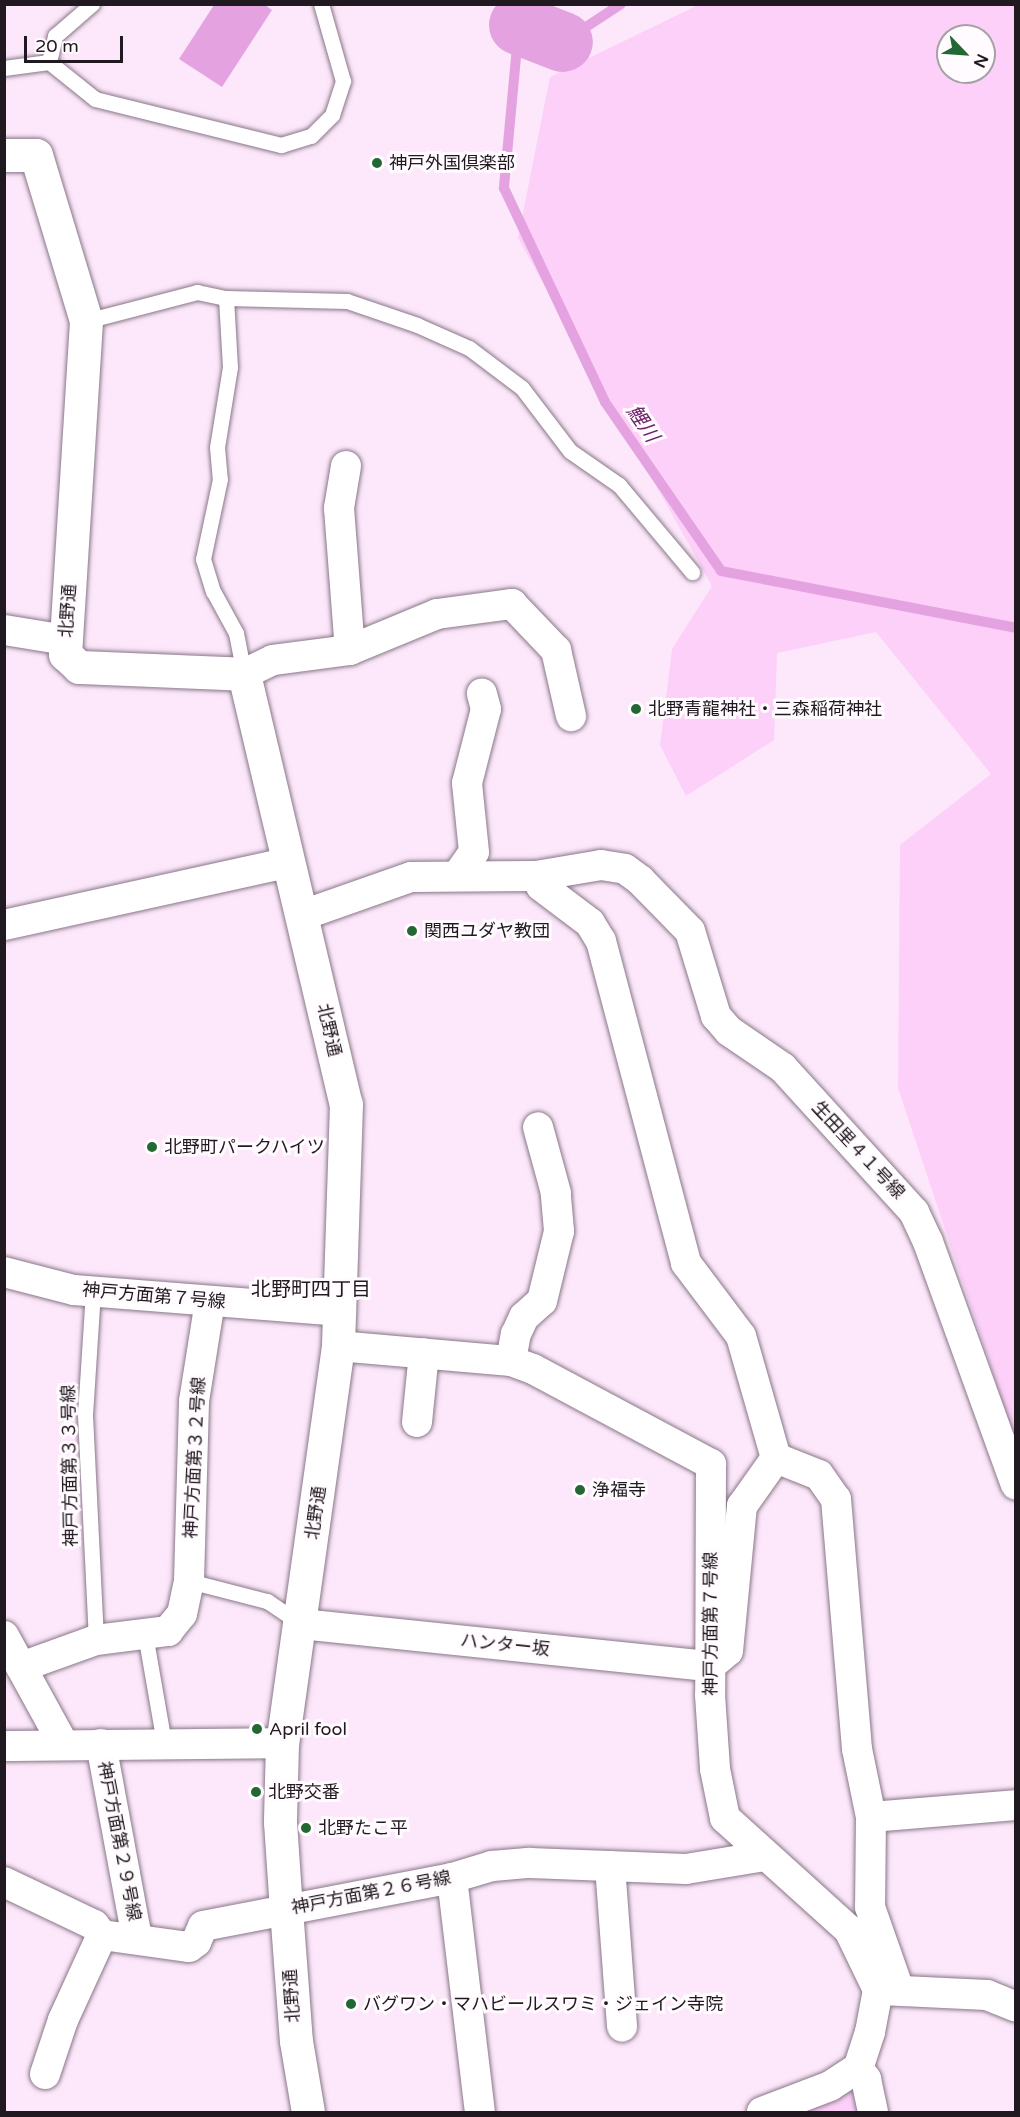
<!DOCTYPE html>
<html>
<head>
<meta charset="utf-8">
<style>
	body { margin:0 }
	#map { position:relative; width:1020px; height:2117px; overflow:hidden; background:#fce8fa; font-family:"Varela Round","Noto Sans JP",sans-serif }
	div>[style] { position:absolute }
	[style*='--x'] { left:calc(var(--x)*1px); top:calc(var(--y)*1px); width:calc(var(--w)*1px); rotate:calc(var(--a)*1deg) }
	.green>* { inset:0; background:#fcd0f8 }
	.water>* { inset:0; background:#e4a3e0 }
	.stream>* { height:10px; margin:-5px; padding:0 5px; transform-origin:5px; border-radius:5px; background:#e4a3e0 }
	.river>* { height:60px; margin:-30px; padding:0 30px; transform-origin:30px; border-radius:30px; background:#e4a3e0 }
	.roads { filter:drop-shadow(0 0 2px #897788) drop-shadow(0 0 2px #897788) }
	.service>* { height:15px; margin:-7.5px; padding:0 7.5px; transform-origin:7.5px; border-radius:7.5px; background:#fff }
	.minor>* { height:30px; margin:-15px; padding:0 15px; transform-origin:15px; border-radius:15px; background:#fff }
	.primary>* { height:33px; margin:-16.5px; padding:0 16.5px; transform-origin:16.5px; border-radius:16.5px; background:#fff }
	.dots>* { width:16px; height:16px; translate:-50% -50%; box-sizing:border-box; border:3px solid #fffbfe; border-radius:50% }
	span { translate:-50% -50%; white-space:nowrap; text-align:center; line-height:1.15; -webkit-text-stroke:6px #fffbfe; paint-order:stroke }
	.poi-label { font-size:18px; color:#211920 }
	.left { translate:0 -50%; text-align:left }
	.street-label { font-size:18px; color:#211920 }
	.water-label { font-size:20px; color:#6d226c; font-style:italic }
	.neighbourhood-label { font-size:20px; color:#211920 }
	.frame { position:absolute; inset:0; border:6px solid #211920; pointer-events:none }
	.north { position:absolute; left:936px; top:24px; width:60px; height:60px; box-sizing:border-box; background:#fffbfe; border:2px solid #a6a1a5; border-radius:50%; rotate:115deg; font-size:16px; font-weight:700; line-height:24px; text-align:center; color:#211920 }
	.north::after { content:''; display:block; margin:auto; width:21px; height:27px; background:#236834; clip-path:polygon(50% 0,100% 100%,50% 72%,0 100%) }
	.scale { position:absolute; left:24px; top:36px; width:99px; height:27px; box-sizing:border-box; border:3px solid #211920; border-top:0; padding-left:8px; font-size:18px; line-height:21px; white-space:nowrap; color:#211920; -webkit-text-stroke:4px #fffbfe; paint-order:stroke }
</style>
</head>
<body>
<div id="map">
	<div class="green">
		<i style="clip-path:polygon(evenodd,698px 5px,1015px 5px,1015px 1439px,898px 1088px,900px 845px,991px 774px,876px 632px,777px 653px,774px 740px,686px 796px,660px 745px,672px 649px,712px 586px,518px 238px,550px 77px,698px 5px,948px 36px,984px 36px,984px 72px,948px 72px,948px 36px)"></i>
		<i style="clip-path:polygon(849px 2090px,859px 2095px,862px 2112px,788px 2112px)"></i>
	</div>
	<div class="water">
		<i style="clip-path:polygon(214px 5px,265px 5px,272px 10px,222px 87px,179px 59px)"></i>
	</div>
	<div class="stream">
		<i style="--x:503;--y:4;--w:26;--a:53"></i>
		<i style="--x:519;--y:25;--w:164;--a:95.3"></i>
		<i style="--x:504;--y:188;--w:237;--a:64.7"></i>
		<i style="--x:605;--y:402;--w:205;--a:55.5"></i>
		<i style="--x:721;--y:571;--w:300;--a:10.9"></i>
		<i style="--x:563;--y:42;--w:69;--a:-33.2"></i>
	</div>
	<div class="river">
		<i style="--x:519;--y:25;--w:47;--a:21.1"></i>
	</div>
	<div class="roads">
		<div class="service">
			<i style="--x:49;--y:62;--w:27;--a:-77"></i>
			<i style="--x:55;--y:36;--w:49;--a:-40.9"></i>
			<i style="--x:4;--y:68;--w:45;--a:-7.6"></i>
			<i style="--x:49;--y:62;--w:59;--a:38.8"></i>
			<i style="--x:95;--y:99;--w:192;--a:13.9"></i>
			<i style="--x:281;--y:145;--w:31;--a:-17"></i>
			<i style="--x:311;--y:136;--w:30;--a:-45"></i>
			<i style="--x:332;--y:115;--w:36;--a:-72"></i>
			<i style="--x:343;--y:81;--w:80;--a:-105.9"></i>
			<i style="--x:226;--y:298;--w:69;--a:86.7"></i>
			<i style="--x:230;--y:367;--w:81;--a:99.2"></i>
			<i style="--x:217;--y:447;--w:32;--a:85"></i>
			<i style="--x:220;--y:479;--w:82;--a:102"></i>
			<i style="--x:203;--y:559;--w:34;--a:73"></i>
			<i style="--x:213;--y:591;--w:48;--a:61.3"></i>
			<i style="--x:236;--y:633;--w:42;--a:79"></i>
			<i style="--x:86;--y:321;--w:115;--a:-14.6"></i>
			<i style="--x:197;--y:292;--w:30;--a:12"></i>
			<i style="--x:226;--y:298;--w:121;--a:1.4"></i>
			<i style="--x:347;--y:301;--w:74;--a:18.9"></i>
			<i style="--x:417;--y:325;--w:57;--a:23.9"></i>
			<i style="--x:469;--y:348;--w:66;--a:37"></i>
			<i style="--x:522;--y:388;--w:79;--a:52.7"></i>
			<i style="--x:570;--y:451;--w:60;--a:34.8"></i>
			<i style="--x:619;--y:485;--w:114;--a:50"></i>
			<i style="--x:93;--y:1291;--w:124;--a:93.7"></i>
			<i style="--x:85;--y:1415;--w:225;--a:87.2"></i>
			<i style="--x:189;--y:1581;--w:81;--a:14.4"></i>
			<i style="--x:267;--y:1601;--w:40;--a:34"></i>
			<i style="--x:145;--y:1634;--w:111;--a:80.1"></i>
		</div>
		<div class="minor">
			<i style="--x:346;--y:466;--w:43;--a:99.5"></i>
			<i style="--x:339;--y:508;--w:142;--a:85.6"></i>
			<i style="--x:4;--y:630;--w:63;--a:9.2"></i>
			<i style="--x:244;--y:674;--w:32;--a:-26"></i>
			<i style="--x:273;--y:660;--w:78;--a:-7.4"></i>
			<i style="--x:350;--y:650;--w:94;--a:-22.5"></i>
			<i style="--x:437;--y:614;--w:76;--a:-7.6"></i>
			<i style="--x:512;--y:604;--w:64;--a:46.3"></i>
			<i style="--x:556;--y:650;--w:68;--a:77.2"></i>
			<i style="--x:457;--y:876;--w:29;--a:-55"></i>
			<i style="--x:474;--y:852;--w:69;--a:-95.8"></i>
			<i style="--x:467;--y:783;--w:76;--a:-75.6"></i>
			<i style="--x:486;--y:709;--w:16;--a:-105"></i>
			<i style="--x:536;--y:876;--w:11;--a:63"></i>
			<i style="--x:541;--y:886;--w:61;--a:37.1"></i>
			<i style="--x:590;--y:923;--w:21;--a:59"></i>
			<i style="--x:601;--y:941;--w:333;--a:75.2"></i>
			<i style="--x:686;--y:1263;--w:91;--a:53"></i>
			<i style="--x:741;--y:1336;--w:127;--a:74"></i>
			<i style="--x:776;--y:1458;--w:46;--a:21.6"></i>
			<i style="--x:819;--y:1475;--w:29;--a:55"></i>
			<i style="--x:836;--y:1499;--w:251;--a:85.2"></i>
			<i style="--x:857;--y:1749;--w:69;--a:78.4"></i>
			<i style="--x:871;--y:1817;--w:90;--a:90.6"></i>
			<i style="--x:870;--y:1907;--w:88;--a:70.7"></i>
			<i style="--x:303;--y:915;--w:114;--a:-19.4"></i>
			<i style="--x:411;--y:877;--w:125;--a:-0.5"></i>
			<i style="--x:536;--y:876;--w:66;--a:-9.6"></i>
			<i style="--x:601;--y:865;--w:24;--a:9"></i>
			<i style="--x:625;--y:869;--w:19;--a:36"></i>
			<i style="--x:640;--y:880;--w:71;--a:45.6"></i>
			<i style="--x:690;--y:931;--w:89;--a:73"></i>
			<i style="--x:716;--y:1016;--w:20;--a:49"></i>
			<i style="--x:729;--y:1031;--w:65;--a:34.4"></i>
			<i style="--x:783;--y:1068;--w:195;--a:47.7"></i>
			<i style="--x:914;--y:1212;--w:33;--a:65"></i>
			<i style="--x:928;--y:1242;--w:258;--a:70.1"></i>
			<i style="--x:4;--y:925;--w:290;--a:-12.4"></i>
			<i style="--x:4;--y:1272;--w:72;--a:14.4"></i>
			<i style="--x:74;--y:1290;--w:268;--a:4.5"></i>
			<i style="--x:338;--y:1346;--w:174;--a:5"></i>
			<i style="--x:511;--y:1361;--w:23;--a:20"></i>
			<i style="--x:533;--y:1369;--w:202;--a:28.1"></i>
			<i style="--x:711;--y:1464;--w:231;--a:90.2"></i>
			<i style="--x:710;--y:1695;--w:74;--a:86.1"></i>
			<i style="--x:715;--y:1769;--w:50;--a:78.5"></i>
			<i style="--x:725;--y:1818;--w:167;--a:42.1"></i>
			<i style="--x:849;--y:1930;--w:67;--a:64.2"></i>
			<i style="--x:878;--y:1990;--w:43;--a:100.8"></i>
			<i style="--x:870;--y:2032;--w:38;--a:108"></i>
			<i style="--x:511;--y:1361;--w:27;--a:-80"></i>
			<i style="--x:516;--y:1334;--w:19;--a:-65"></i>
			<i style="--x:524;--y:1317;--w:24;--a:-42"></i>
			<i style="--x:542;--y:1301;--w:72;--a:-76.3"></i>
			<i style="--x:559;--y:1231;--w:38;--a:-95"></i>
			<i style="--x:556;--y:1193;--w:68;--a:-105.3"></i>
			<i style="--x:417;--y:1422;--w:69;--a:-84.2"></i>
			<i style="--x:301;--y:1624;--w:411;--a:5.9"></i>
			<i style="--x:710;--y:1666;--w:23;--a:-40"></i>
			<i style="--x:728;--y:1651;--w:146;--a:-84.5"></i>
			<i style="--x:742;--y:1506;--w:59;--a:-54.7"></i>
			<i style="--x:4;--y:1636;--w:124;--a:61.2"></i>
			<i style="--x:21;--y:1667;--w:80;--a:-19.8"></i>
			<i style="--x:96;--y:1640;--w:73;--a:-7.1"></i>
			<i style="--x:168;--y:1631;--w:22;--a:-51"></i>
			<i style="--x:182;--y:1614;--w:34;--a:-78"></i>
			<i style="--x:189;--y:1581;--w:180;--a:-88.4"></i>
			<i style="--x:194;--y:1401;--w:101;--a:-80.9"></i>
			<i style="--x:101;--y:1744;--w:198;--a:79.5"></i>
			<i style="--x:4;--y:1746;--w:278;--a:-0.6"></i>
			<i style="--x:871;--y:1817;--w:145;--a:-4.7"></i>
			<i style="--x:610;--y:1866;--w:161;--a:85.7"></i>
			<i style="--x:452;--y:1878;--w:236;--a:83.2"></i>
			<i style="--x:4;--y:1882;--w:100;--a:25.5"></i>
			<i style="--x:94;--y:1925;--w:13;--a:51"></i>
			<i style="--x:102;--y:1935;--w:88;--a:7.9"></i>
			<i style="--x:189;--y:1947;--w:9;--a:-36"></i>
			<i style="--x:196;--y:1942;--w:17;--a:-66"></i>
			<i style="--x:203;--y:1926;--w:254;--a:-10.9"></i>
			<i style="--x:452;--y:1878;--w:42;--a:-16.7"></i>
			<i style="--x:492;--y:1866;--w:38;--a:-5"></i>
			<i style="--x:530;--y:1863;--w:156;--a:2.2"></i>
			<i style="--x:686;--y:1869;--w:80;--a:-9.3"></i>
			<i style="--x:881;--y:1990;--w:106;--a:2.7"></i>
			<i style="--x:987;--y:1995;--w:31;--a:22"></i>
			<i style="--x:858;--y:2068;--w:14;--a:54"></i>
			<i style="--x:866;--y:2079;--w:34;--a:78"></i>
			<i style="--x:45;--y:2074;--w:57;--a:-71.6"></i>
			<i style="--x:63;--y:2020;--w:94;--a:-65.4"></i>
			<i style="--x:762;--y:2112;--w:73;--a:-20.9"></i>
			<i style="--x:830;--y:2086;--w:33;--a:-33"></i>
		</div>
		<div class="primary">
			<i style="--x:4;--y:155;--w:32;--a:0"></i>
			<i style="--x:36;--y:155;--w:173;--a:73.2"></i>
			<i style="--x:86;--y:321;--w:334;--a:93.6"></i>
			<i style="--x:65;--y:654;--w:19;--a:43"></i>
			<i style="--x:79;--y:667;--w:165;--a:2.4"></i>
			<i style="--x:244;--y:674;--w:442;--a:76.7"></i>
			<i style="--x:346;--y:1104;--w:242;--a:91.9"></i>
			<i style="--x:338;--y:1346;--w:401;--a:98"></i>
			<i style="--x:282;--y:1743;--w:79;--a:91.5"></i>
			<i style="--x:280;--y:1822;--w:87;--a:86.1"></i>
			<i style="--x:286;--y:1909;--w:132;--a:85.7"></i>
			<i style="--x:296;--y:2041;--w:72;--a:80.4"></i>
		</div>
	</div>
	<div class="dots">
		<i style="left:377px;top:163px;background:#236834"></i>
		<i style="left:636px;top:709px;background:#236834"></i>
		<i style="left:412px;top:931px;background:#236834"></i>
		<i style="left:152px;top:1147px;background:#236834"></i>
		<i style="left:580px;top:1490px;background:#236834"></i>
		<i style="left:257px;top:1729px;background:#236834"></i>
		<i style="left:256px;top:1792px;background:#236834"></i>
		<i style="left:306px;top:1828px;background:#236834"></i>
		<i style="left:351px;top:2004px;background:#236834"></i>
	</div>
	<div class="poi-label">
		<span class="left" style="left:389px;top:163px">神戸外国倶楽部</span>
		<span class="left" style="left:648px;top:709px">北野青龍神社・三森稲荷神社</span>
		<span class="left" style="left:424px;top:931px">関西ユダヤ教団</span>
		<span class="left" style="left:164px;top:1147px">北野町パークハイツ</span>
		<span class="left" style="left:592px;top:1490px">浄福寺</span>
		<span class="left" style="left:269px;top:1729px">April fool</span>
		<span class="left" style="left:268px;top:1792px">北野交番</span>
		<span class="left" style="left:318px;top:1828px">北野たこ平</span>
		<span class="left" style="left:363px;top:2004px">バグワン・マハビールスワミ・ジェイン寺院</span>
	</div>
	<div class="street-label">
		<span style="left:68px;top:611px;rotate:-86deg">北野通</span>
		<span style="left:329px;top:1030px;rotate:77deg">北野通</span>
		<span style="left:858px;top:1150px;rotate:47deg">生田里４１号線</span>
		<span style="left:154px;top:1296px;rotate:5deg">神戸方面第７号線</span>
		<span style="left:195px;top:1458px;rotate:-87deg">神戸方面第３２号線</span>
		<span style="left:70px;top:1466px;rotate:-91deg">神戸方面第３３号線</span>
		<span style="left:316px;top:1513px;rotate:-82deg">北野通</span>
		<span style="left:711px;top:1624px;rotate:-90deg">神戸方面第７号線</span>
		<span style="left:505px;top:1645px;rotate:6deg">ハンター坂</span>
		<span style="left:119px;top:1841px;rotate:79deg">神戸方面第２９号線</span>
		<span style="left:371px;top:1893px;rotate:-11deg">神戸方面第２６号線</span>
		<span style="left:292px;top:1996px;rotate:-94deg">北野通</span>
	</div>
	<div class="water-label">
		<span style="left:642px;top:424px;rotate:56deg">鯉川</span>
	</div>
	<div class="neighbourhood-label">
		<span style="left:311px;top:1290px">北野町四丁目</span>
	</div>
	<div class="frame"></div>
	<div class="north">N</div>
	<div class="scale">20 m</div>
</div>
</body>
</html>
